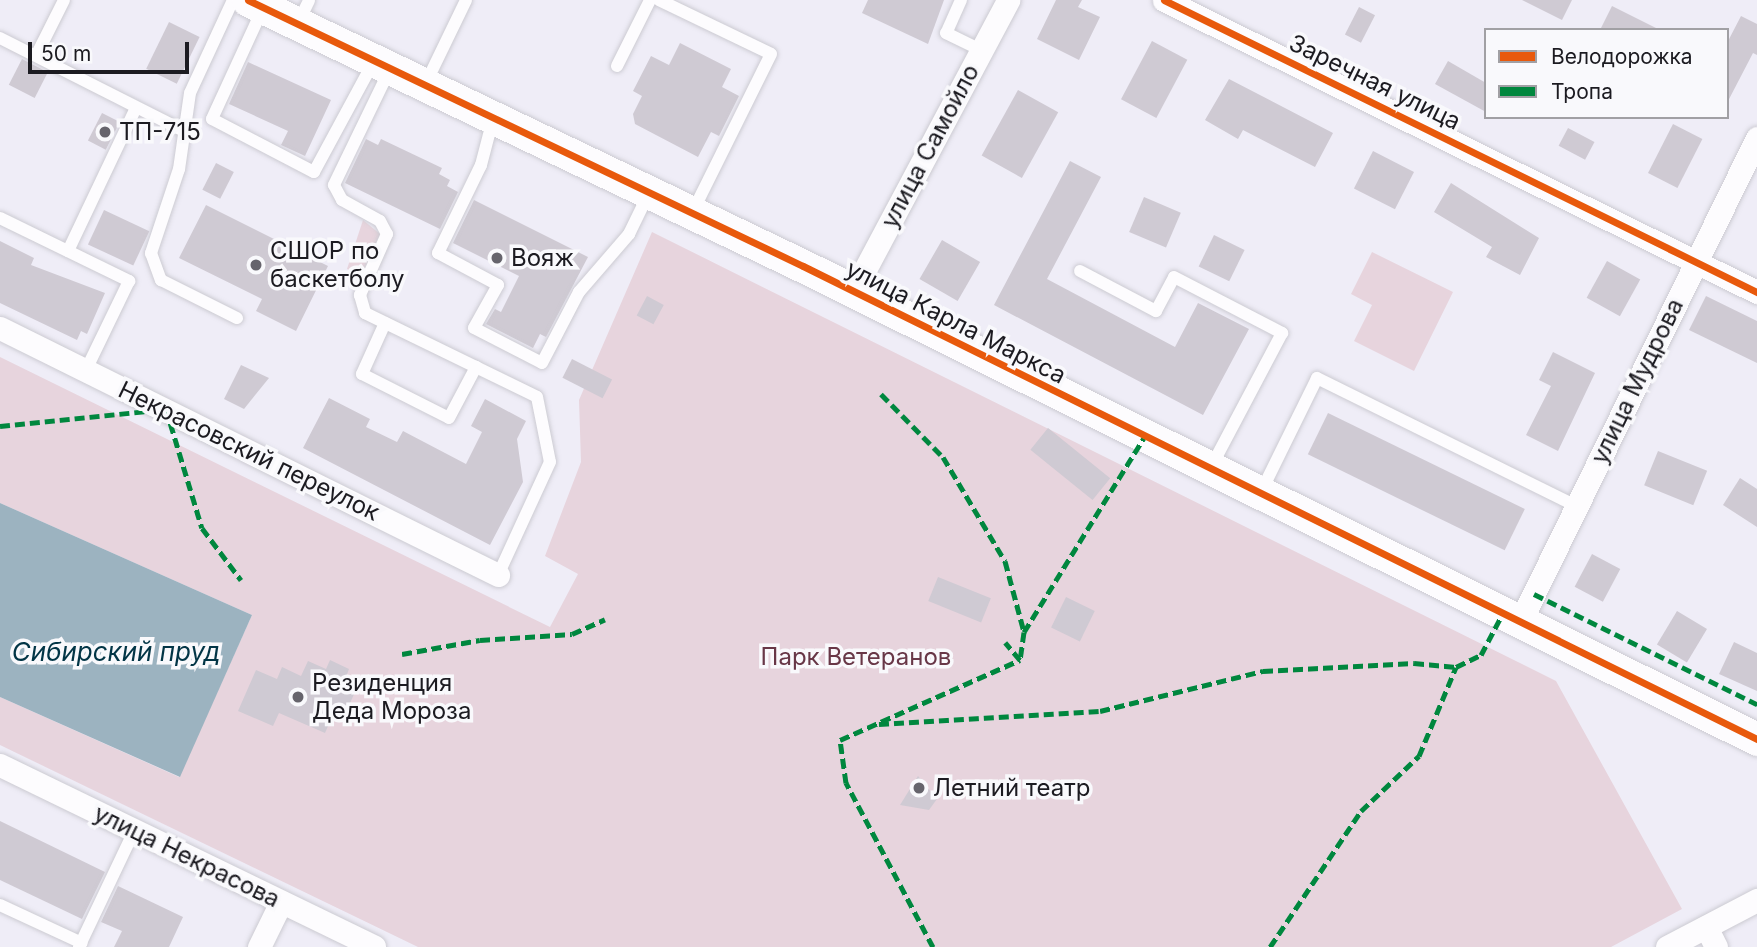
<!DOCTYPE html>
<html>
<head>
<meta charset="utf-8">
<style>
	body { margin:0 }
	#map { position:relative; width:1757px; height:947px; overflow:hidden; background:#efedf7; font-family:Inter,sans-serif }
	div>[style] { position:absolute }
	[style*='--x'] { left:calc(var(--x)*1px); top:calc(var(--y)*1px); width:calc(var(--w)*1px); rotate:calc(var(--a)*1deg) }
	.green>* { inset:0; background:#e7d4dd }
	.water>* { inset:0; background:#9cb3c0 }
	.building>* { inset:0; background:#cfcad3; transform-origin:0 0 }
	.roads { filter:drop-shadow(0 0 2px #cccbd2) drop-shadow(0 0 2px #cccbd2) }
	.lane>* { height:12px; margin:-6px; padding:0 6px; transform-origin:6px; border-radius:6px; background:#fdfcfe }
	.street>* { height:23px; margin:-11.5px; padding:0 11.5px; transform-origin:11.5px; border-radius:11.5px; background:#fdfcfe }
	.secondary>* { height:33px; margin:-16.5px; padding:0 16.5px; transform-origin:16.5px; border-radius:16.5px; background:#fdfcfe }
	.quiet>* { height:5px; margin-top:-2.5px; transform-origin:0; background:repeating-linear-gradient(90deg,#00873e 0 10px,transparent 0 15px) }
	.cycleway>* { height:7px; margin:-3.5px; padding:0 3.5px; transform-origin:3.5px; border-radius:3.5px; background:#e8590c }
	.dots>* { width:19px; height:19px; translate:-50% -50%; box-sizing:border-box; border:4px solid #f9f9fc; border-radius:50% }
	span { translate:-50% -50%; white-space:nowrap; text-align:center; line-height:1.15; -webkit-text-stroke:7px #f9f9fc; paint-order:stroke }
	.street-label { font-size:24px; color:#1c1b21 }
	.poi-label { font-size:24px; color:#1c1b21 }
	.left { translate:0 -50%; text-align:left }
	.park-label { font-size:24px; color:#683747 }
	.water-label { font-size:26px; color:#023546; font-style:italic }
	.legend { position:absolute; left:1484px; top:28px; width:245px; height:91px; box-sizing:border-box; background:#f9f9fc; border:2px solid #a1a0a4; margin:0; padding:9px 12px; list-style:none; font-size:21px; color:#1c1b21 }
	.legend li { display:flex; align-items:center; gap:14px; height:35px }
	.legend b { width:35px; border:2px solid #a1a0a4 }
	.scale { position:absolute; left:28px; top:42px; width:161px; height:32px; box-sizing:border-box; border:4px solid #1c1b21; border-top:0; padding-left:9px; font-size:21px; line-height:24px; white-space:nowrap; color:#1c1b21; -webkit-text-stroke:5px #f9f9fc; paint-order:stroke }
</style>
</head>
<body>
<div id="map">
	<div class="green">
		<i style="clip-path:polygon(363px 220px,380px 234px,361px 276px,347px 269px)"></i>
		<i style="clip-path:polygon(652px 232px,1556px 681px,1682px 909px,1611px 947px,418px 947px,0 745px,0 697px,179px 777px,252px 615px,0 503px,0 357px,550px 627px,578px 574px,545px 556px,581px 462px,579px 400px)"></i>
		<i style="clip-path:polygon(1372px 252px,1453px 292px,1414px 371px,1354px 341px,1372px 305px,1351px 294px)"></i>
	</div>
	<div class="water">
		<i style="clip-path:polygon(0 503px,252px 615px,180px 777px,0 697px)"></i>
	</div>
	<div class="building">
		<i style="clip-path:polygon(868px 0,944px 0,928px 44px,862px 13px)"></i>
		<i style="clip-path:polygon(1056px 0,1082px 0,1078px 7px,1100px 17px,1079px 60px,1037px 39px)"></i>
		<i style="clip-path:polygon(1522px 0,1572px 0,1562px 20px)"></i>
		<i style="clip-path:polygon(1612px 6px,1660px 30px,1600px 30px)"></i>
		<i style="left:1359px;top:7px;width:18px;height:31px;rotate:27deg"></i>
		<i style="clip-path:polygon(1741px 16px,1757px 24px,1757px 55px,1753px 53px,1727px 103px,1727px 43px)"></i>
		<i style="left:169px;top:22px;width:34px;height:52px;rotate:26deg"></i>
		<i style="left:1152px;top:41px;width:40px;height:66px;rotate:28deg"></i>
		<i style="clip-path:polygon(680px 43px,731px 69px,722px 87px,739px 96px,719px 136px,711px 132px,698px 157px,635px 124px,633px 114px,642px 96px,633px 91px,651px 56px,669px 65px)"></i>
		<i style="left:22px;top:59px;width:29px;height:29px;rotate:27deg"></i>
		<i style="clip-path:polygon(1448px 61px,1486px 83px,1486px 112px,1435px 84px)"></i>
		<i style="clip-path:polygon(248px 62px,331px 100px,305px 156px,281px 145px,288px 131px,229px 104px)"></i>
		<i style="clip-path:polygon(1229px 79px,1333px 133px,1315px 167px,1243px 130px,1238px 139px,1205px 120px)"></i>
		<i style="left:1018px;top:90px;width:46px;height:75px;rotate:29deg"></i>
		<i style="left:102px;top:113px;width:20px;height:31px;rotate:27deg"></i>
		<i style="left:1673px;top:124px;width:33px;height:55px;rotate:27deg"></i>
		<i style="left:1568px;top:128px;width:30px;height:20px;rotate:28deg"></i>
		<i style="clip-path:polygon(366px 139px,378px 145px,381px 139px,442px 168px,439px 174px,450px 180px,447px 186px,458px 192px,440px 229px,345px 183px)"></i>
		<i style="left:1373px;top:151px;width:46px;height:42px;rotate:27deg"></i>
		<i style="clip-path:polygon(1070px 161px,1101px 177px,1047px 279px,1175px 347px,1198px 303px,1249px 329px,1203px 415px,994px 305px)"></i>
		<i style="left:216px;top:163px;width:20px;height:30px;rotate:27deg"></i>
		<i style="clip-path:polygon(1451px 183px,1539px 238px,1520px 275px,1486px 257px,1492px 247px,1434px 212px)"></i>
		<i style="left:1144px;top:197px;width:40px;height:38px;rotate:23deg"></i>
		<i style="clip-path:polygon(474px 200px,588px 257px,546px 337px,540px 334px,533px 348px,486px 324px,495px 309px,501px 312px,519px 276px,453px 243px)"></i>
		<i style="clip-path:polygon(206px 205px,328px 266px,296px 331px,256px 311px,262px 299px,179px 258px)"></i>
		<i style="left:104px;top:210px;width:50px;height:38px;rotate:25deg"></i>
		<i style="left:1214px;top:235px;width:34px;height:35px;rotate:26deg"></i>
		<i style="left:942px;top:240px;width:44px;height:45px;rotate:30deg"></i>
		<i style="clip-path:polygon(0 241px,34px 258px,31px 265px,105px 293px,87px 334px,81px 331px,77px 340px,0 303px)"></i>
		<i style="left:1607px;top:261px;width:38px;height:42px;rotate:29deg"></i>
		<i style="left:647px;top:296px;width:19px;height:22px;rotate:28deg"></i>
		<i style="clip-path:polygon(1706px 296px,1757px 321px,1757px 363px,1689px 330px)"></i>
		<i style="clip-path:polygon(1553px 352px,1595px 373px,1558px 451px,1526px 435px,1551px 386px,1539px 380px)"></i>
		<i style="left:572px;top:359px;width:45px;height:21px;rotate:27deg"></i>
		<i style="clip-path:polygon(241px 365px,269px 378px,244px 409px,224px 399px)"></i>
		<i style="clip-path:polygon(329px 398px,370px 419px,366px 427px,397px 442px,403px 431px,466px 464px,482px 432px,471px 426px,485px 399px,526px 421px,517px 439px,523px 482px,490px 545px,303px 448px)"></i>
		<i style="left:1328px;top:413px;width:219px;height:46px;rotate:26deg"></i>
		<i style="left:1048px;top:428px;width:80px;height:28px;rotate:39deg"></i>
		<i style="left:1658px;top:451px;width:53px;height:37px;rotate:22deg"></i>
		<i style="clip-path:polygon(1740px 478px,1757px 489px,1757px 527px,1723px 505px)"></i>
		<i style="left:1592px;top:554px;width:32px;height:37px;rotate:28deg"></i>
		<i style="left:938px;top:577px;width:57px;height:26px;rotate:22deg"></i>
		<i style="left:1066px;top:597px;width:32px;height:34px;rotate:26deg"></i>
		<i style="left:1677px;top:611px;width:35px;height:39px;rotate:31deg"></i>
		<i style="clip-path:polygon(1734px 642px,1757px 653px,1757px 691px,1719px 674px)"></i>
		<i style="clip-path:polygon(330px 660px,349px 669px,346px 677px,359px 683px,343px 719px,333px 715px,325px 733px,279px 713px,273px 726px,238px 711px,256px 670px,277px 679px,282px 667px,301px 676px,308px 661px,326px 669px)"></i>
		<i style="clip-path:polygon(918px 776px,937px 799px,929px 810px,900px 805px)"></i>
		<i style="clip-path:polygon(0 821px,105px 872px,82px 919px,0 880px)"></i>
		<i style="clip-path:polygon(118px 886px,183px 917px,169px 947px,114px 947px,122px 931px,101px 922px)"></i>
	</div>
	<div class="roads">
		<div class="lane">
			<i style="--x:233;--y:0;--w:102;--a:114.8"></i>
			<i style="--x:190;--y:93;--w:77;--a:98.2"></i>
			<i style="--x:179;--y:169;--w:89;--a:108.4"></i>
			<i style="--x:151;--y:253;--w:29;--a:70"></i>
			<i style="--x:161;--y:280;--w:85;--a:26.6"></i>
			<i style="--x:659;--y:0;--w:124;--a:25.7"></i>
			<i style="--x:771;--y:54;--w:178;--a:116.4"></i>
			<i style="--x:961;--y:0;--w:36;--a:114"></i>
			<i style="--x:946;--y:33;--w:39;--a:26"></i>
			<i style="--x:263;--y:8;--w:122;--a:114.7"></i>
			<i style="--x:212;--y:119;--w:115;--a:27.5"></i>
			<i style="--x:314;--y:172;--w:126;--a:-61.6"></i>
			<i style="--x:298;--y:23;--w:25;--a:-64"></i>
			<i style="--x:0;--y:38;--w:208;--a:26.8"></i>
			<i style="--x:37;--y:54;--w:60;--a:-63.4"></i>
			<i style="--x:617;--y:66;--w:74;--a:-63.4"></i>
			<i style="--x:390;--y:69;--w:129;--a:115.8"></i>
			<i style="--x:334;--y:185;--w:17;--a:62"></i>
			<i style="--x:342;--y:200;--w:43;--a:28.9"></i>
			<i style="--x:380;--y:221;--w:15;--a:62"></i>
			<i style="--x:387;--y:234;--w:67;--a:113.9"></i>
			<i style="--x:360;--y:295;--w:19;--a:74"></i>
			<i style="--x:365;--y:313;--w:191;--a:26"></i>
			<i style="--x:537;--y:397;--w:66;--a:78.7"></i>
			<i style="--x:550;--y:462;--w:124;--a:114.7"></i>
			<i style="--x:425;--y:85;--w:94;--a:-64.2"></i>
			<i style="--x:493;--y:119;--w:48;--a:104.6"></i>
			<i style="--x:481;--y:165;--w:98;--a:116"></i>
			<i style="--x:438;--y:253;--w:68;--a:28.1"></i>
			<i style="--x:498;--y:285;--w:49;--a:119.2"></i>
			<i style="--x:474;--y:328;--w:76;--a:27.2"></i>
			<i style="--x:542;--y:363;--w:80;--a:-62.5"></i>
			<i style="--x:579;--y:292;--w:77;--a:-49.2"></i>
			<i style="--x:629;--y:234;--w:46;--a:-64"></i>
			<i style="--x:0;--y:218;--w:144;--a:26"></i>
			<i style="--x:129;--y:281;--w:99;--a:115.8"></i>
			<i style="--x:68;--y:251;--w:158;--a:-64.6"></i>
			<i style="--x:1080;--y:271;--w:86;--a:27.8"></i>
			<i style="--x:1156;--y:311;--w:38;--a:-62"></i>
			<i style="--x:1174;--y:277;--w:122;--a:27.4"></i>
			<i style="--x:1282;--y:333;--w:152;--a:117.9"></i>
			<i style="--x:385;--y:323;--w:56;--a:114.3"></i>
			<i style="--x:362;--y:374;--w:97;--a:26.8"></i>
			<i style="--x:449;--y:418;--w:58;--a:-62.1"></i>
			<i style="--x:1261;--y:492;--w:127;--a:-63.8"></i>
			<i style="--x:1317;--y:378;--w:289;--a:26.3"></i>
			<i style="--x:0;--y:905;--w:90;--a:24.9"></i>
			<i style="--x:79;--y:947;--w:128;--a:-64.6"></i>
		</div>
		<div class="street">
			<i style="--x:1164;--y:0;--w:661;--a:26.22"></i>
			<i style="--x:853;--y:292;--w:331;--a:-62"></i>
			<i style="--x:0;--y:328;--w:556;--a:26.38"></i>
			<i style="--x:1519;--y:624;--w:541;--a:-63.91"></i>
			<i style="--x:0;--y:765;--w:416;--a:25.9"></i>
			<i style="--x:1706;--y:927;--w:22;--a:63"></i>
			<i style="--x:259;--y:947;--w:50;--a:-63.9"></i>
			<i style="--x:1667;--y:947;--w:102;--a:-27.6"></i>
		</div>
		<div class="secondary">
			<i style="--x:248;--y:0;--w:615;--a:25.61"></i>
			<i style="--x:803;--y:266;--w:1065;--a:26.37"></i>
		</div>
	</div>
	<div class="quiet">
		<i style="--x:881;--y:394;--w:88;--a:45.5"></i>
		<i style="--x:943;--y:457;--w:121;--a:59.2"></i>
		<i style="--x:1005;--y:561;--w:73;--a:75"></i>
		<i style="--x:1024;--y:632;--w:28;--a:98"></i>
		<i style="--x:0;--y:426;--w:167;--a:-5.8"></i>
		<i style="--x:166;--y:409;--w:124;--a:73.2"></i>
		<i style="--x:202;--y:528;--w:65;--a:53.1"></i>
		<i style="--x:1534;--y:594;--w:249;--a:26.3"></i>
		<i style="--x:1024;--y:632;--w:228;--a:-58.3"></i>
		<i style="--x:402;--y:654;--w:79;--a:-10.2"></i>
		<i style="--x:480;--y:640;--w:92;--a:-3.7"></i>
		<i style="--x:572;--y:634;--w:36;--a:-24"></i>
		<i style="--x:879;--y:724;--w:221;--a:-3.4"></i>
		<i style="--x:1100;--y:711;--w:168;--a:-13.8"></i>
		<i style="--x:1263;--y:671;--w:151;--a:-3"></i>
		<i style="--x:1414;--y:663;--w:42;--a:5.4"></i>
		<i style="--x:933;--y:947;--w:186;--a:-117.9"></i>
		<i style="--x:846;--y:783;--w:43;--a:-97.9"></i>
		<i style="--x:840;--y:740;--w:197;--a:-24"></i>
		<i style="--x:1020;--y:660;--w:23;--a:-130"></i>
		<i style="--x:1270;--y:947;--w:164;--a:-56.2"></i>
		<i style="--x:1361;--y:811;--w:80;--a:-43.5"></i>
		<i style="--x:1419;--y:756;--w:96;--a:-67.4"></i>
		<i style="--x:1456;--y:667;--w:28;--a:-26"></i>
		<i style="--x:1481;--y:655;--w:45;--a:-62.3"></i>
	</div>
	<div class="cycleway">
		<i style="--x:248;--y:0;--w:615;--a:25.61"></i>
		<i style="--x:803;--y:266;--w:1065;--a:26.37"></i>
		<i style="--x:1164;--y:0;--w:661;--a:26.22"></i>
	</div>
	<div class="dots">
		<i style="left:105px;top:132px;background:#66646c"></i>
		<i style="left:497px;top:258px;background:#66646c"></i>
		<i style="left:256px;top:265px;background:#66646c"></i>
		<i style="left:298px;top:697px;background:#66646c"></i>
		<i style="left:919px;top:788px;background:#66646c"></i>
	</div>
	<div class="street-label">
		<span style="left:1375px;top:82px;rotate:26deg">Заречная улица</span>
		<span style="left:930px;top:146px;rotate:-62deg">улица Самойло</span>
		<span style="left:956px;top:322px;rotate:27deg">улица Карла Маркса</span>
		<span style="left:1637px;top:381px;rotate:-64deg">улица Мудрова</span>
		<span style="left:249px;top:451px;rotate:26deg">Некрасовский переулок</span>
		<span style="left:187px;top:856px;rotate:26deg">улица Некрасова</span>
	</div>
	<div class="poi-label">
		<span class="left" style="left:119px;top:132px">ТП-715</span>
		<span class="left" style="left:270px;top:265px">СШОР по<br>баскетболу</span>
		<span class="left" style="left:511px;top:258px">Вояж</span>
		<span class="left" style="left:312px;top:697px">Резиденция<br>Деда Мороза</span>
		<span class="left" style="left:933px;top:788px">Летний театр</span>
	</div>
	<div class="park-label">
		<span style="left:856px;top:657px">Парк Ветеранов</span>
	</div>
	<div class="water-label">
		<span style="left:116px;top:652px">Сибирский пруд</span>
	</div>
	<ul class="legend">
	<li><b style="height:9px;background:#e8590c"></b>Велодорожка</li>
	<li><b style="height:9px;background:#00873e"></b>Тропа</li>
	</ul>
	<div class="scale">50 m</div>
</div>
</body>
</html>
